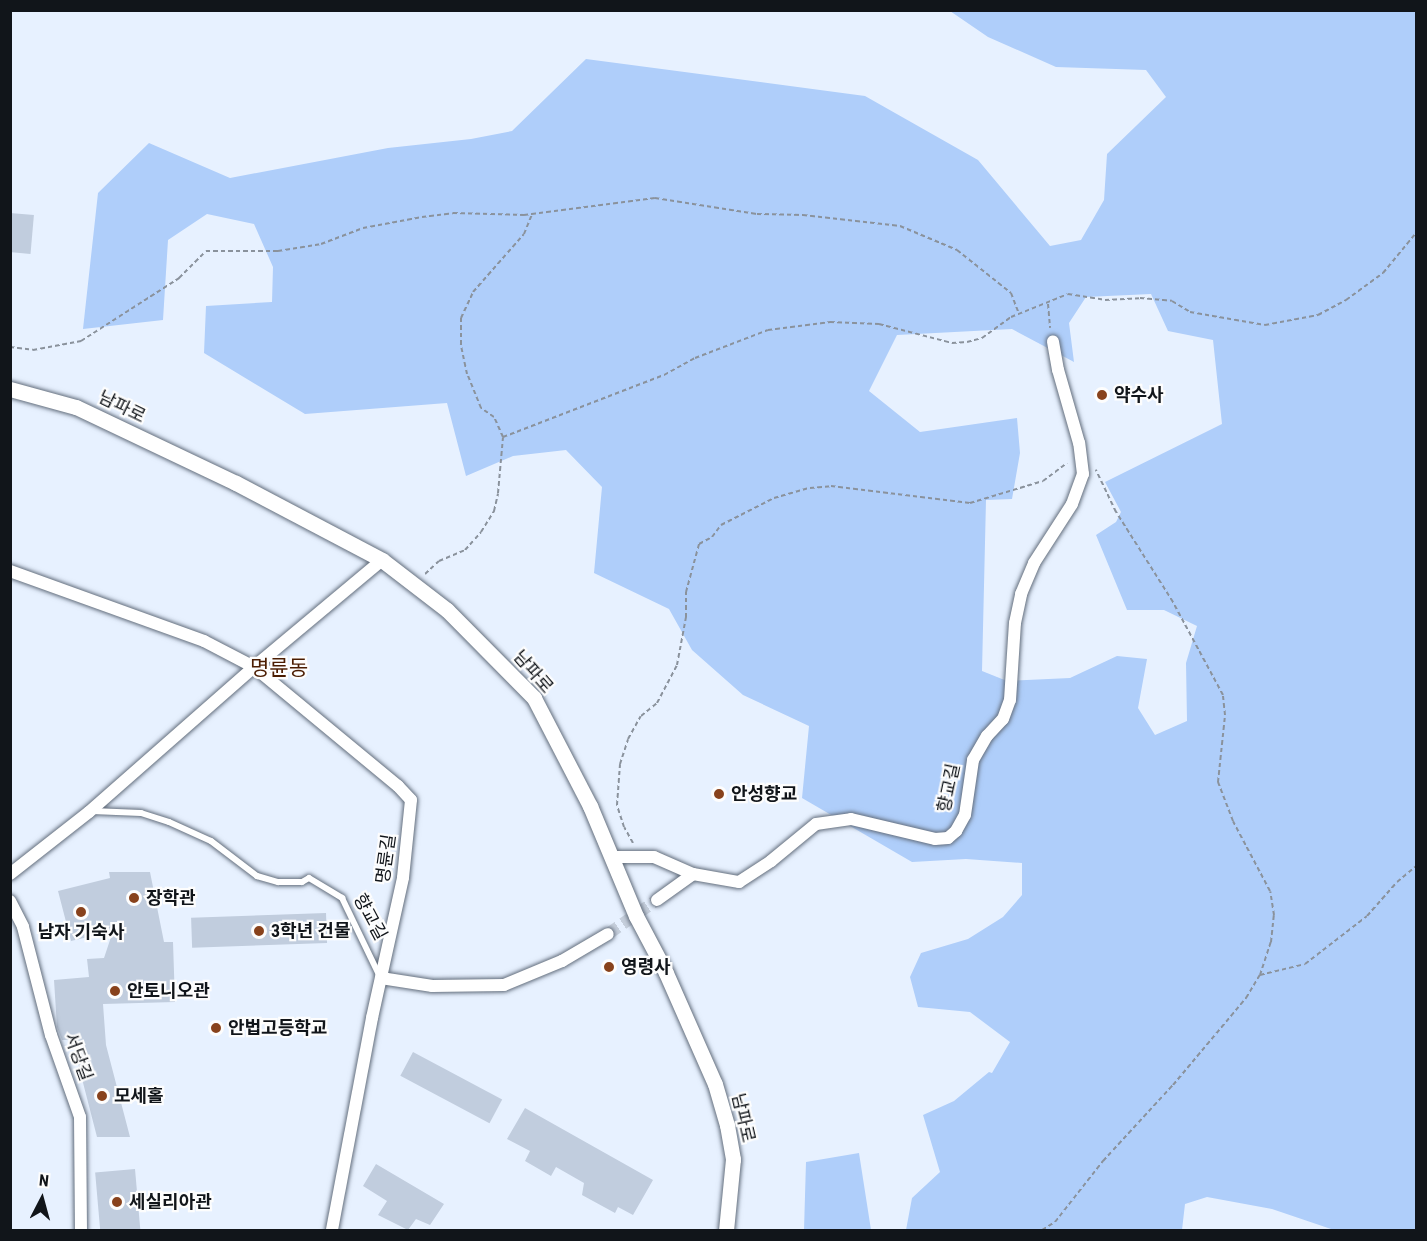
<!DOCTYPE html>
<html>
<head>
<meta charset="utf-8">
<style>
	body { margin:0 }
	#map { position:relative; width:1427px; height:1241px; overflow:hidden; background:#e7f1ff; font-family:"Roboto Condensed","Noto Sans KR",sans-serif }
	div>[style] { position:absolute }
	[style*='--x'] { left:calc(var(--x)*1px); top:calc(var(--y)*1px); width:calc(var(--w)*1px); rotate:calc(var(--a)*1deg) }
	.green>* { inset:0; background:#afcefa }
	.building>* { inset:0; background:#c1cdde; transform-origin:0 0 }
	.minor-tunnel>* { height:12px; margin-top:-6px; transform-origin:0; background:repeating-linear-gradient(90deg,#c7d0dd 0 12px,transparent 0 18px) }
	.path>* { height:2px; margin-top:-1px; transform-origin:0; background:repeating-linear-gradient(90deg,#8a929c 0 4.5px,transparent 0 7.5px) }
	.roads { filter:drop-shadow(0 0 2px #636e7d) drop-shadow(0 0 2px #636e7d) }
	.service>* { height:6px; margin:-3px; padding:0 3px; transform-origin:3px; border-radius:3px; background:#fff }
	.minor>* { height:12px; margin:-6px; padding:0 6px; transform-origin:6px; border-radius:6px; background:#fff }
	.tertiary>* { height:15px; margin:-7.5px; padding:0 7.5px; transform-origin:7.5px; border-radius:7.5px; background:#fff }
	.dots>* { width:16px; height:16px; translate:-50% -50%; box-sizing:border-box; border:3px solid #fdfdfd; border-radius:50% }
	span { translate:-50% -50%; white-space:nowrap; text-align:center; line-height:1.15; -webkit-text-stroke:4.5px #fdfdfd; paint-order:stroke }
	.poi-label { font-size:18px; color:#11151a; font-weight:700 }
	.left { translate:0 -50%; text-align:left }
	.street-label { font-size:18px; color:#11151a }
	.quarter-label { font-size:21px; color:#4b1c01 }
	.frame { position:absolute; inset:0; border:12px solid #11151a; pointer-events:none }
	.north { position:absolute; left:12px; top:1169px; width:60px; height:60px; -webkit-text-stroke:4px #fdfdfd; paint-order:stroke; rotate:6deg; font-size:16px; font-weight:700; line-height:24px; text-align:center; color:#11151a }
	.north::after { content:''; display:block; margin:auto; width:21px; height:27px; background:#11151a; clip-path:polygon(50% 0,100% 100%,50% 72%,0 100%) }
</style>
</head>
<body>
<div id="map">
	<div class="green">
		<i style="clip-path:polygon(evenodd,950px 11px,1416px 11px,1416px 1230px,1334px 1230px,1272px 1209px,1207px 1197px,1185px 1204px,1182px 1230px,906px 1230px,912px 1198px,940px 1172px,923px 1115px,954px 1101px,989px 1072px,992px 1073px,1010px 1042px,970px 1012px,918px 1007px,910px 977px,921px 953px,968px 939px,1003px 917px,1022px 895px,1022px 863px,966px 859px,912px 862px,802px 798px,809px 726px,743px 695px,692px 650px,669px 609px,594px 573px,602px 487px,566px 450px,513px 456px,466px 476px,447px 403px,305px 414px,204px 353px,206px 306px,272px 302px,273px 267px,254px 224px,207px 214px,168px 240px,163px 320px,83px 329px,98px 193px,149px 143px,230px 178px,388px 148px,471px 139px,512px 131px,586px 59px,865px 96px,978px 160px,1050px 246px,1081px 240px,1104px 200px,1107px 154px,1166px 97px,1146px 70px,1056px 67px,988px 37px,950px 11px,1151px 294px,1168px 331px,1213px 340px,1222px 424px,1105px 482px,1121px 512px,1116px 522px,1096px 535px,1127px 610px,1164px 610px,1197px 626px,1186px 663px,1187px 721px,1155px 735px,1138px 708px,1147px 659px,1117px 656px,1070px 678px,1007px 681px,982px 671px,986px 500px,1012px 499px,1020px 453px,1017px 418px,920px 432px,869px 391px,897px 335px,1012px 329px,1074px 362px,1069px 323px,1086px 297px,1151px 294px)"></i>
		<i style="clip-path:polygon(859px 1153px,871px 1230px,804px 1230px,806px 1162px)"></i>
	</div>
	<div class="building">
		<i style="left:10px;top:213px;width:24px;height:39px;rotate:5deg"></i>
		<i style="clip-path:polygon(109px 872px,150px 872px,164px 942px,173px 942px,175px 1002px,103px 1004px,106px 1045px,130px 1137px,97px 1137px,72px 1040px,62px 1040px,57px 1027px,54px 980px,89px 977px,87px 959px,104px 958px,113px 931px,71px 941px,58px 891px,110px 878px)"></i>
		<i style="left:326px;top:913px;width:30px;height:135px;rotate:88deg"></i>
		<i style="left:413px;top:1052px;width:101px;height:27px;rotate:28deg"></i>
		<i style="clip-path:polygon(525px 1108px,653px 1180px,633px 1215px,618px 1207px,615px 1213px,582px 1195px,584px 1183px,556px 1167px,551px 1176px,525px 1161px,530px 1151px,507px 1139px)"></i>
		<i style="clip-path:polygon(376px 1164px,444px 1204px,430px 1225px,416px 1219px,408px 1230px,378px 1215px,387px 1201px,363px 1186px)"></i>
		<i style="left:135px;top:1169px;width:61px;height:40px;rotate:85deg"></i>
	</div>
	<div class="minor-tunnel">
		<i style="--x:608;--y:934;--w:60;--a:-34.8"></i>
	</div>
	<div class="path">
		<i style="--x:1048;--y:304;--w:24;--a:85"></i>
		<i style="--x:10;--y:347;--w:23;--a:7"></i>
		<i style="--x:33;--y:350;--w:49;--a:-10.6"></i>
		<i style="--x:81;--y:341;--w:117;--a:-32.7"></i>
		<i style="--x:179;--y:278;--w:38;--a:-45"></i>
		<i style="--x:206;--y:251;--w:72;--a:0"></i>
		<i style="--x:278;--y:251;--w:44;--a:-9.2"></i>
		<i style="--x:321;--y:244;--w:45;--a:-20.9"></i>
		<i style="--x:363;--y:228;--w:60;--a:-10.6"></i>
		<i style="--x:422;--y:217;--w:31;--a:-7"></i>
		<i style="--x:453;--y:213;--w:71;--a:1.6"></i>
		<i style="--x:524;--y:215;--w:132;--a:-7.4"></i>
		<i style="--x:655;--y:198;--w:103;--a:8.9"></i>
		<i style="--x:757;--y:214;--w:46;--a:1.2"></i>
		<i style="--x:803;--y:215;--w:98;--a:6.5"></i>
		<i style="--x:900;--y:226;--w:62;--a:22.8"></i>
		<i style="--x:957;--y:250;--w:69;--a:38.5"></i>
		<i style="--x:1011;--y:293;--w:22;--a:69"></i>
		<i style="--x:503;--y:437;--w:22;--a:-114"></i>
		<i style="--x:494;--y:417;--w:16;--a:-145"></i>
		<i style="--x:481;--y:408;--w:37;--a:-112"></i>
		<i style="--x:467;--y:374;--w:30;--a:-102"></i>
		<i style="--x:461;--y:345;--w:27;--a:-90"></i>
		<i style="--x:461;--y:318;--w:29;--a:-65"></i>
		<i style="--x:473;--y:292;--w:77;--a:-48.7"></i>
		<i style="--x:524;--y:234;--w:22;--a:-68"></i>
		<i style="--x:425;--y:574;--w:19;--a:-43"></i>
		<i style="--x:439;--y:561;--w:28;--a:-23"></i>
		<i style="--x:465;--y:550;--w:24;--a:-48"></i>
		<i style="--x:481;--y:532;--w:25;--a:-58"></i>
		<i style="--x:494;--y:511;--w:18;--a:-77"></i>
		<i style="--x:498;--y:493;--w:56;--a:-84.9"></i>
		<i style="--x:503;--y:437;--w:173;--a:-21.1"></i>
		<i style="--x:664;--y:375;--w:35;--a:-29"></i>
		<i style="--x:695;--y:358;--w:78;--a:-21"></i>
		<i style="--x:768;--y:330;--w:63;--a:-7.4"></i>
		<i style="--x:830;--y:322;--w:49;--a:2.3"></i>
		<i style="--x:879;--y:324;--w:75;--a:14.6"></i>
		<i style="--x:952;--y:343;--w:15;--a:-4"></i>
		<i style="--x:967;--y:342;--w:16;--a:-15"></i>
		<i style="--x:982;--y:338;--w:36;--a:-36"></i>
		<i style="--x:1011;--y:317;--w:61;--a:-22"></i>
		<i style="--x:1068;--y:294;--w:37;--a:9"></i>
		<i style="--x:1105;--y:300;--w:35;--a:-3"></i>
		<i style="--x:1140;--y:298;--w:32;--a:5"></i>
		<i style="--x:1172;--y:301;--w:21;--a:31"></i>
		<i style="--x:1190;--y:312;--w:76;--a:9.8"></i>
		<i style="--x:1265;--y:325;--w:54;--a:-10.7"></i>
		<i style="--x:1318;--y:315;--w:32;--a:-28"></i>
		<i style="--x:1346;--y:300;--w:46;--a:-36.1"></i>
		<i style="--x:1383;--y:273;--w:52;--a:-50.5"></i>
		<i style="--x:633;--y:843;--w:18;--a:-119"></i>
		<i style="--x:624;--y:827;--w:23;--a:-108"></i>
		<i style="--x:617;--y:805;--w:41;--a:-85.8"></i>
		<i style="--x:620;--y:764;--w:26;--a:-72"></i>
		<i style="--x:628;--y:739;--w:26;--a:-61"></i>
		<i style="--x:641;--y:716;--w:21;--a:-39"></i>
		<i style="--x:657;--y:703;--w:43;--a:-62.2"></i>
		<i style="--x:677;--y:665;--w:49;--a:-79.4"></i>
		<i style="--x:686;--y:617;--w:25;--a:-90"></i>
		<i style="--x:686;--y:592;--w:50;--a:-74.8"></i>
		<i style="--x:699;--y:544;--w:15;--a:-28"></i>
		<i style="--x:712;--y:537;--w:15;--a:-53"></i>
		<i style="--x:721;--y:525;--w:59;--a:-27"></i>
		<i style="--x:774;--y:498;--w:37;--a:-16"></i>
		<i style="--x:810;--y:488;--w:21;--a:-5"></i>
		<i style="--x:831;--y:486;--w:140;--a:7"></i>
		<i style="--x:970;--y:503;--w:76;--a:-16.8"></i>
		<i style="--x:1043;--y:481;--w:30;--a:-37"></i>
		<i style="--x:1260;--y:975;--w:46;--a:-13.7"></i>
		<i style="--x:1305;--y:964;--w:78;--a:-37.7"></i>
		<i style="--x:1367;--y:916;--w:45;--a:-48.6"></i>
		<i style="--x:1397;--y:882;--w:25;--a:-40"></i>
		<i style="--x:1042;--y:1230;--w:15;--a:-32"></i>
		<i style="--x:1055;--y:1222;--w:78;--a:-51.8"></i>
		<i style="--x:1103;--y:1161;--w:103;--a:-47.4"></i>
		<i style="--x:1173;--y:1085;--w:114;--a:-50"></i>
		<i style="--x:1246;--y:998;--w:27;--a:-59"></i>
		<i style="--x:1260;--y:975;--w:35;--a:-72"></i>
		<i style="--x:1271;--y:942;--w:27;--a:-84"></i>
		<i style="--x:1274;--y:915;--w:24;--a:-99"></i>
		<i style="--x:1270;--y:891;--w:79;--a:-117.9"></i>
		<i style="--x:1233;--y:821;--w:42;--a:-111"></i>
		<i style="--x:1218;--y:782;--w:67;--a:-84"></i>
		<i style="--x:1225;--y:715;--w:20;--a:-96"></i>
		<i style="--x:1223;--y:695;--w:106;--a:-118.3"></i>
		<i style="--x:1173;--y:602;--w:107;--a:-122.3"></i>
		<i style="--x:1116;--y:512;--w:47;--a:-115.5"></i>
	</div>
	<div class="roads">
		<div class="service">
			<i style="--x:92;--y:811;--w:49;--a:2.3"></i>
			<i style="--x:141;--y:813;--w:29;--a:18"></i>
			<i style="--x:169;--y:822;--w:46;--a:24.3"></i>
			<i style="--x:211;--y:841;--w:58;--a:37.3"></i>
			<i style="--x:257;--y:876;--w:22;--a:16"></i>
			<i style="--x:278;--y:882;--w:24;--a:0"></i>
			<i style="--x:302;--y:882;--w:8;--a:-30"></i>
			<i style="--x:309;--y:878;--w:39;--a:31"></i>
			<i style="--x:342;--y:898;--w:88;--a:64.3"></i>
		</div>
		<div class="minor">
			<i style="--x:10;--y:571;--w:206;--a:19.8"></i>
			<i style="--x:204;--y:641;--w:56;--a:27.5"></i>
			<i style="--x:254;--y:667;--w:187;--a:39.6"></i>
			<i style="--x:398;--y:786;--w:19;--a:47"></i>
			<i style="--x:411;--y:800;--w:78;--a:95.9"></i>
			<i style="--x:403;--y:878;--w:143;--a:102.5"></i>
			<i style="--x:372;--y:1018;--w:216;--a:100.7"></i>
			<i style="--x:611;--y:857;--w:43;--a:0"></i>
			<i style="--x:654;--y:857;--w:43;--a:23.6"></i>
			<i style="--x:10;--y:874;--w:100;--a:-38.1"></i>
			<i style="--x:89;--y:812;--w:220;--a:-41.3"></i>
			<i style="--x:254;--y:667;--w:167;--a:-39.9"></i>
			<i style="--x:657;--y:900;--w:44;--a:-35.8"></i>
			<i style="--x:693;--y:874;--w:47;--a:9.9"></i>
			<i style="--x:739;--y:882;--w:38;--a:-33"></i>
			<i style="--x:771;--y:861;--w:58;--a:-39.4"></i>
			<i style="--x:816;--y:824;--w:35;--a:-8"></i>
			<i style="--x:851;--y:819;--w:86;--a:13.4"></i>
			<i style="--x:935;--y:839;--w:13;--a:-4"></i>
			<i style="--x:948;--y:838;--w:11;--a:-41"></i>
			<i style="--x:956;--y:831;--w:18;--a:-61"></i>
			<i style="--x:965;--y:815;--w:56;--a:-81.7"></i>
			<i style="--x:973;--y:760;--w:28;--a:-60"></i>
			<i style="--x:987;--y:736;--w:23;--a:-47"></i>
			<i style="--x:1003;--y:719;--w:20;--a:-70"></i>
			<i style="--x:1010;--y:700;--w:77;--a:-86.3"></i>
			<i style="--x:1015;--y:623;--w:30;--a:-78"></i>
			<i style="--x:1021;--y:594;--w:34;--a:-67"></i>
			<i style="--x:1034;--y:563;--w:70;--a:-57.2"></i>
			<i style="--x:1072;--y:504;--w:32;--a:-70"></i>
			<i style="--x:1083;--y:474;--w:31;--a:-97"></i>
			<i style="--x:1079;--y:443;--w:76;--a:-106"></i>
			<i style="--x:1058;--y:370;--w:29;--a:-100"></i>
			<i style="--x:10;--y:901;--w:29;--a:63"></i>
			<i style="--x:23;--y:927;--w:112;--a:75.5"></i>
			<i style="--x:51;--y:1035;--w:87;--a:70.5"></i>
			<i style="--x:80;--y:1117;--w:113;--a:89.5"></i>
			<i style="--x:381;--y:978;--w:52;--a:8.9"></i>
			<i style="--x:432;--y:986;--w:72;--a:-0.8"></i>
			<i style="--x:504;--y:985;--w:63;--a:-22.5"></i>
			<i style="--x:562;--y:961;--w:53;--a:-30.4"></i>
		</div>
		<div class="tertiary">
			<i style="--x:10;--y:389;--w:68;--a:15.3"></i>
			<i style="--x:76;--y:407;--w:177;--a:25.4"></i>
			<i style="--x:236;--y:483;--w:165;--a:27.8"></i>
			<i style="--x:382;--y:560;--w:82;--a:37.6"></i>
			<i style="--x:447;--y:610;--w:124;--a:45.3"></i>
			<i style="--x:534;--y:698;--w:122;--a:62.6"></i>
			<i style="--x:590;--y:806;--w:119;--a:67.3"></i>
			<i style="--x:636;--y:916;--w:64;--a:62.2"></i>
			<i style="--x:666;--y:973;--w:121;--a:66.2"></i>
			<i style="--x:715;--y:1084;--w:43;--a:73.7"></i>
			<i style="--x:727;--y:1125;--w:35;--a:80"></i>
			<i style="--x:733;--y:1159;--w:71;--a:95.6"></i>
		</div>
	</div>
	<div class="dots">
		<i style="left:1102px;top:395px;background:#88421c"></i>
		<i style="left:719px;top:794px;background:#88421c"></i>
		<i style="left:134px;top:898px;background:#88421c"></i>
		<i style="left:81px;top:912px;background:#88421c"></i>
		<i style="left:259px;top:931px;background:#88421c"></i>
		<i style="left:609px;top:967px;background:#88421c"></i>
		<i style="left:115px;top:991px;background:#88421c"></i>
		<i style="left:216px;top:1028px;background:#88421c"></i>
		<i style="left:102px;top:1096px;background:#88421c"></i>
		<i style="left:117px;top:1202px;background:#88421c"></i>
	</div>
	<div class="poi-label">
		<span class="left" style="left:1114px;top:395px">약수사</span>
		<span class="left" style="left:731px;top:794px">안성향교</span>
		<span class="left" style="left:146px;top:898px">장학관</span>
		<span class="left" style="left:271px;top:931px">3학년 건물</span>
		<span style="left:81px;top:932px">남자 기숙사</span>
		<span class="left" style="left:621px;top:967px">영령사</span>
		<span class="left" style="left:127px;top:991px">안토니오관</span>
		<span class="left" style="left:228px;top:1028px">안법고등학교</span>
		<span class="left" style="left:114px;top:1096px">모세홀</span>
		<span class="left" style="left:129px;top:1202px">세실리아관</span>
	</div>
	<div class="street-label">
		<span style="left:122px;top:407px;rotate:26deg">남파로</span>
		<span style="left:533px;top:672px;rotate:49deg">남파로</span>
		<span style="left:949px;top:788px;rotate:-78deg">향교길</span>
		<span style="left:386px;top:859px;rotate:-82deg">명륜길</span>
		<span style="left:370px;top:917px;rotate:62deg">향교길</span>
		<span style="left:78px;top:1057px;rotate:70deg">서당길</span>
		<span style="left:743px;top:1118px;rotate:77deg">남파로</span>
	</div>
	<div class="quarter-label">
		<span style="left:279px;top:668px">명륜동</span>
	</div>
	<div class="frame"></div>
	<div class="north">N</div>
</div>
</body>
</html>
